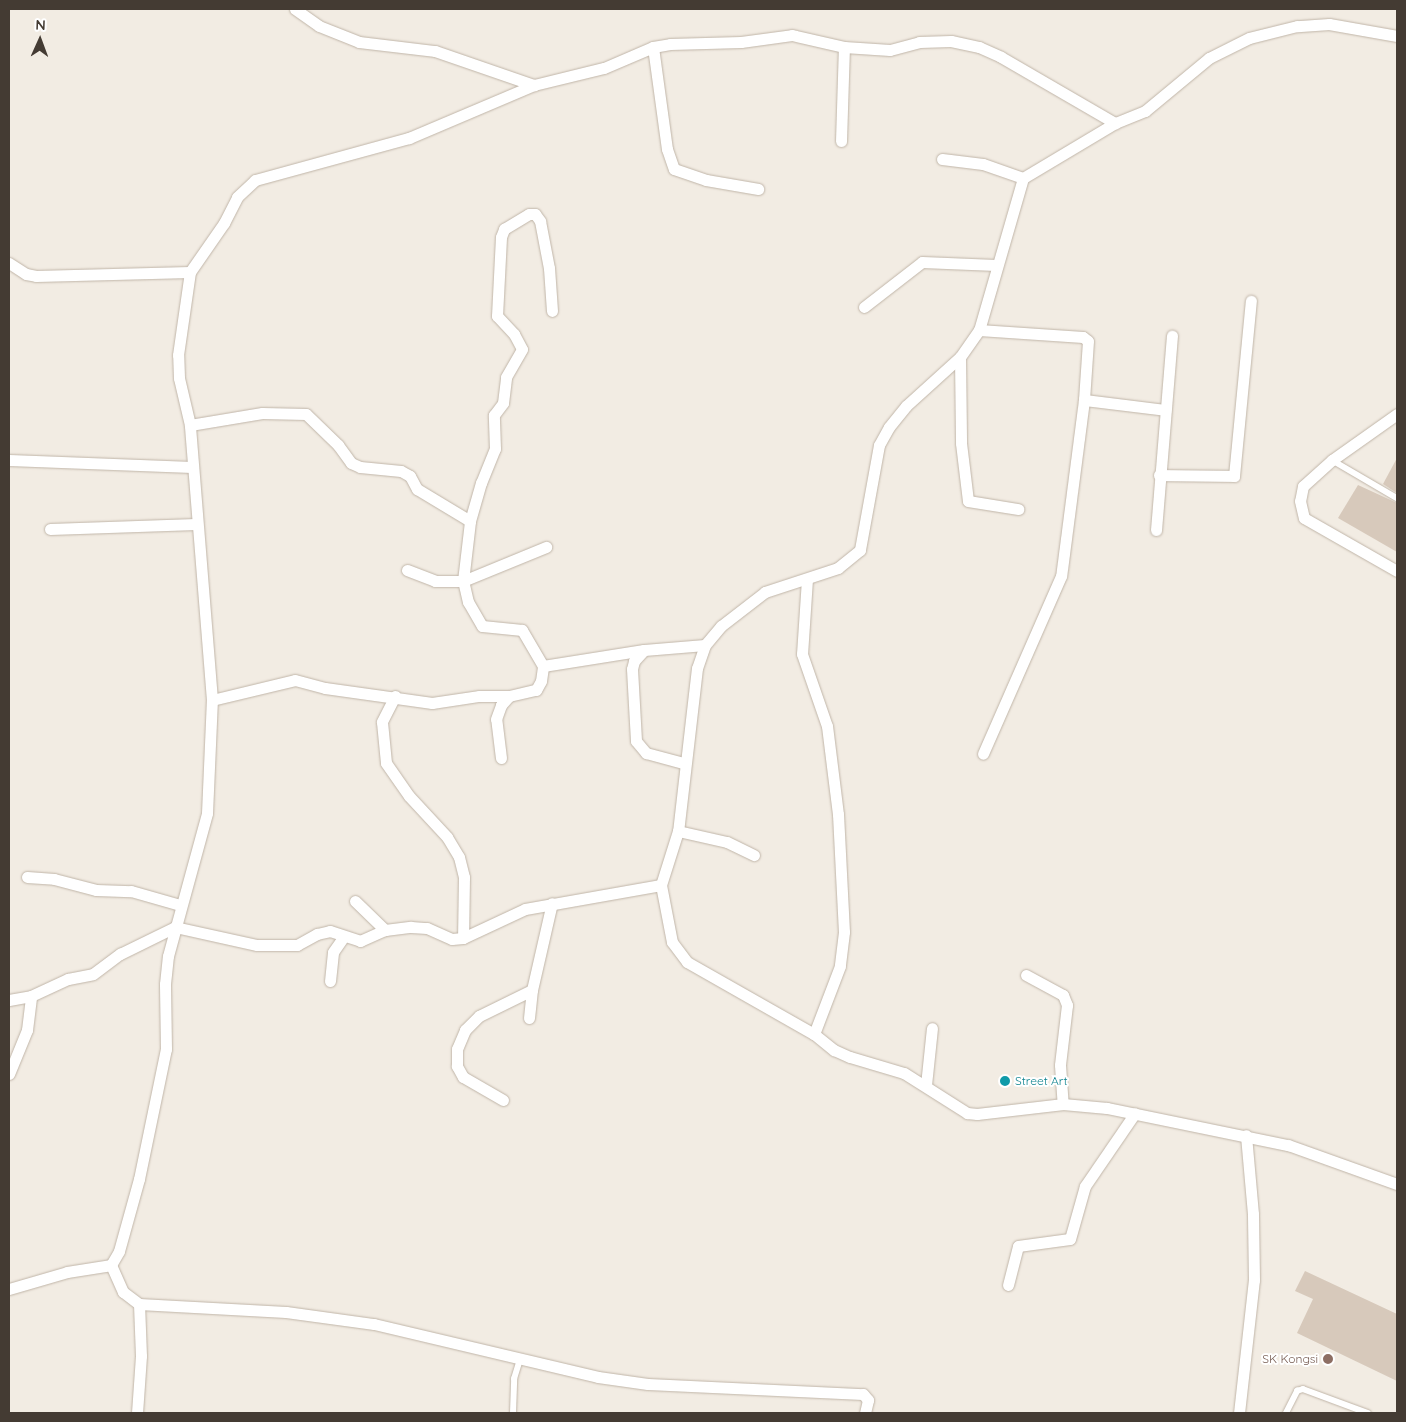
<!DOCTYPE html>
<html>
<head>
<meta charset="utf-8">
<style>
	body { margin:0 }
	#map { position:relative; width:1406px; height:1422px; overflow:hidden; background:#f2ece3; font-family:Quicksand,sans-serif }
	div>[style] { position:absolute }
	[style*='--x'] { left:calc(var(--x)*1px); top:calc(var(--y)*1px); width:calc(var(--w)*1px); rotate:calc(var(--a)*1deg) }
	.building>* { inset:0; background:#d7c9bb }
	.roads { filter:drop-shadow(0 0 1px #c0b5a8) drop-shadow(0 0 1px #c0b5a8) }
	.service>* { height:5.5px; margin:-2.75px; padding:0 2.75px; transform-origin:2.75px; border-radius:2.75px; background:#fff }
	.minor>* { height:11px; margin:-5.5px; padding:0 5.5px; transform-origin:5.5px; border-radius:5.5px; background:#fff }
	.dots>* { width:14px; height:14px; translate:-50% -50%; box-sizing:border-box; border:2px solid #fff; border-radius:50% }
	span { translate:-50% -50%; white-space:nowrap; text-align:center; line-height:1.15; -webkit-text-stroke:4px #fff; paint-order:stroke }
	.culture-label { font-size:12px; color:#0d838f }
	.left { translate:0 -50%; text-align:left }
	.education-label { font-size:12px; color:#785e54 }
	.right { translate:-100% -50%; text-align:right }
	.frame { position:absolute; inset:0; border:10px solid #443b33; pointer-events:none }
	.north { position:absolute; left:15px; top:15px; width:50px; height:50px; -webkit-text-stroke:4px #fff; paint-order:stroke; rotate:2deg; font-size:14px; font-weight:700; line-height:20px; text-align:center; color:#443b33 }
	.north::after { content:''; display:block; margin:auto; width:18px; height:22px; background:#443b33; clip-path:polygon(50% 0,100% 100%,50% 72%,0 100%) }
</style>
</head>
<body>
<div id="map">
	<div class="building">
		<i style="clip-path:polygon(1397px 458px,1397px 493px,1383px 484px)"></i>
		<i style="clip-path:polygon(1358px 485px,1397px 503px,1397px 552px,1338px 518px)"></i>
		<i style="clip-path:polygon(1305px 1271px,1397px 1314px,1397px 1381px,1297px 1333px,1313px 1299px,1295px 1291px)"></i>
	</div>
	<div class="roads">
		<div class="service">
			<i style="--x:1332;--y:460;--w:75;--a:30.3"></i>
			<i style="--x:513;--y:1413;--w:34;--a:-88"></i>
			<i style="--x:514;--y:1379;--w:21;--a:-73"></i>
			<i style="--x:1286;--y:1413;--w:25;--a:-63"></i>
			<i style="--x:1297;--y:1391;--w:6;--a:-18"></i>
			<i style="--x:1303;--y:1389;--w:69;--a:20.3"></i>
		</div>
		<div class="minor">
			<i style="--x:295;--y:9;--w:29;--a:35"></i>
			<i style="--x:319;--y:26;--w:43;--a:21.8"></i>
			<i style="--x:359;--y:42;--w:77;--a:6.8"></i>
			<i style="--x:435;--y:51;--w:105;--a:19"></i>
			<i style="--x:534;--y:85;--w:72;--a:-13.7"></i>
			<i style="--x:604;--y:68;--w:53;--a:-23.2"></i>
			<i style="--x:653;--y:47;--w:17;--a:-10"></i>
			<i style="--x:670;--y:44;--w:71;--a:-1.6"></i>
			<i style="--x:741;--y:42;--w:51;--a:-7.8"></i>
			<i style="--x:792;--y:35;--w:53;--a:13"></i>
			<i style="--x:844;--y:47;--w:46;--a:3.7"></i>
			<i style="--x:890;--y:50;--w:30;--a:-15"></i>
			<i style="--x:919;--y:42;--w:32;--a:-2"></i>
			<i style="--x:951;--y:41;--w:29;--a:12"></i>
			<i style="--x:979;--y:47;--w:24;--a:24"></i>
			<i style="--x:1001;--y:57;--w:132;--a:30.1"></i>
			<i style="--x:1397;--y:36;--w:69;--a:-170"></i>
			<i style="--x:1329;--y:24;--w:32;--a:176"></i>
			<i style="--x:1297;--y:26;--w:49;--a:166"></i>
			<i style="--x:1249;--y:38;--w:45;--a:153.4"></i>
			<i style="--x:1209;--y:58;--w:83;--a:140.4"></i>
			<i style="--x:1145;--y:111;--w:32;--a:158"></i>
			<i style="--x:1115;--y:123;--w:107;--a:149.1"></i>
			<i style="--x:1023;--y:178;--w:158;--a:106.1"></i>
			<i style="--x:979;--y:330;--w:33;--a:125"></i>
			<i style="--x:960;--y:357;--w:73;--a:137.8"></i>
			<i style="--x:906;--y:406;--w:27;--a:129"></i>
			<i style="--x:889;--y:427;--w:21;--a:119"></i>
			<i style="--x:879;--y:445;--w:107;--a:100.3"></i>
			<i style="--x:860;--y:550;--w:28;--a:141"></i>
			<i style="--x:838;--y:568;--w:77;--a:161.8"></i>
			<i style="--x:765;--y:592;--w:56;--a:142.3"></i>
			<i style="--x:721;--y:626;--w:25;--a:130"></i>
			<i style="--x:705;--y:645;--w:24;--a:109"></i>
			<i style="--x:697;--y:668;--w:164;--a:96.6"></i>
			<i style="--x:678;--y:831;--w:57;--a:107.5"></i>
			<i style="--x:661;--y:885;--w:58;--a:79.1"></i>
			<i style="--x:672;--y:942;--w:25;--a:53"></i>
			<i style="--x:687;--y:962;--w:146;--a:29.6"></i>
			<i style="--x:814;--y:1034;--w:26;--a:39"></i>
			<i style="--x:834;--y:1050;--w:17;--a:24"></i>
			<i style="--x:850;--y:1057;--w:56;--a:16.5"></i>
			<i style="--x:904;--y:1073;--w:75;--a:32.4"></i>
			<i style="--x:967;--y:1113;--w:10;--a:6"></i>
			<i style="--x:977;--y:1114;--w:87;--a:-6.6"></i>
			<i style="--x:1063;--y:1104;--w:44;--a:5.2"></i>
			<i style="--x:1107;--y:1108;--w:185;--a:11.6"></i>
			<i style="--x:1288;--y:1145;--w:116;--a:19.7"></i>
			<i style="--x:653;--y:47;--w:103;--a:82.2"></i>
			<i style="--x:667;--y:149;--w:21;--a:71"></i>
			<i style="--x:674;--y:169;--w:34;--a:19"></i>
			<i style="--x:706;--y:180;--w:53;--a:9.8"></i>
			<i style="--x:841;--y:141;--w:94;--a:-88.2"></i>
			<i style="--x:942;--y:159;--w:41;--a:7"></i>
			<i style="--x:983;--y:164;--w:42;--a:19.3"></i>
			<i style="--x:9;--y:263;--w:20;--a:33"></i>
			<i style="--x:26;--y:274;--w:10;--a:11"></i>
			<i style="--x:36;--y:276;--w:154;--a:-1.5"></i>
			<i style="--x:864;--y:307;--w:73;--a:-37.8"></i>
			<i style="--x:922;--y:262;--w:74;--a:2.3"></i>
			<i style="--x:979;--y:330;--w:104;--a:3.9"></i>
			<i style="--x:1083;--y:337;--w:6;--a:39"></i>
			<i style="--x:1088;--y:341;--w:59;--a:93.9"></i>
			<i style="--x:1084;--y:400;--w:177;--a:97.4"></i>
			<i style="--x:1061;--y:576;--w:194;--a:113.7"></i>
			<i style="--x:960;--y:357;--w:86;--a:89.3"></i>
			<i style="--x:961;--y:443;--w:58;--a:83.1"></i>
			<i style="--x:968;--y:501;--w:51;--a:9.1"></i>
			<i style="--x:1084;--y:400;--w:82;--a:7"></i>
			<i style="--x:1397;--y:414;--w:80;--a:144.7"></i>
			<i style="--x:1332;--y:460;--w:39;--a:138"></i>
			<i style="--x:1303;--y:486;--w:15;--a:101"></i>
			<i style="--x:1300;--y:501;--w:17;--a:77"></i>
			<i style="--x:1304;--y:518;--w:107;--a:29.7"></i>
			<i style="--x:190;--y:425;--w:73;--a:-9.5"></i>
			<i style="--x:262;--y:413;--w:44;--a:1.3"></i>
			<i style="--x:306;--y:414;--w:45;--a:44.1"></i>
			<i style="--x:338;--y:445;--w:22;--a:54"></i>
			<i style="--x:351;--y:463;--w:10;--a:24"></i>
			<i style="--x:360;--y:467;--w:41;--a:5.6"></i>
			<i style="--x:401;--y:471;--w:10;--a:29"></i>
			<i style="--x:410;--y:476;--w:15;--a:62"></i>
			<i style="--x:417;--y:489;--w:62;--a:31.1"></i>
			<i style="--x:9;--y:460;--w:183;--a:2.2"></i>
			<i style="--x:1159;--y:475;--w:75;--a:0.8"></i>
			<i style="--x:1234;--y:476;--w:176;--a:-84.5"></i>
			<i style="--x:50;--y:529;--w:146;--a:-2"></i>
			<i style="--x:1156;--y:530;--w:195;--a:-85.3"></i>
			<i style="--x:407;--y:570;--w:30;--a:21"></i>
			<i style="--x:435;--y:581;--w:28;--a:0"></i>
			<i style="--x:463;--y:581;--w:90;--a:-22.3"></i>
			<i style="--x:807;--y:579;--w:75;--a:93.8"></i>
			<i style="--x:802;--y:654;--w:76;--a:70.9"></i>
			<i style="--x:827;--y:726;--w:89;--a:82.9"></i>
			<i style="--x:838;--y:814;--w:118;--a:87.1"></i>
			<i style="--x:844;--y:932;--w:34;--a:97"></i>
			<i style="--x:840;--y:966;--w:73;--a:110.9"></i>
			<i style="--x:644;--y:650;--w:15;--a:132"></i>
			<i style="--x:634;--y:661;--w:8;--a:104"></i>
			<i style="--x:632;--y:669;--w:72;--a:86.8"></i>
			<i style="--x:636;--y:741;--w:16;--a:50"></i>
			<i style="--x:646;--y:753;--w:38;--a:15"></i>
			<i style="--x:543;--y:666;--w:42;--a:-120.3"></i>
			<i style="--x:522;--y:630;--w:40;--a:-174.3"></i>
			<i style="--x:482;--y:626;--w:28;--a:-120"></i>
			<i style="--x:468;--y:602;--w:22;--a:-103"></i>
			<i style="--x:463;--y:581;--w:60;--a:-83.3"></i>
			<i style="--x:470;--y:521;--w:40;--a:-74"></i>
			<i style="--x:481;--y:483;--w:37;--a:-68"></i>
			<i style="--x:495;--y:449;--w:34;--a:-92"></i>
			<i style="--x:494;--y:415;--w:15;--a:-53"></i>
			<i style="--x:503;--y:403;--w:26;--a:-83"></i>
			<i style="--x:506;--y:377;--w:32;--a:-60"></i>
			<i style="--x:522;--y:349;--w:17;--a:-118"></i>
			<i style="--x:514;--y:334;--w:25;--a:-133"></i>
			<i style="--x:497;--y:316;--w:79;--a:-87.1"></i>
			<i style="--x:501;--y:237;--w:9;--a:-69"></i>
			<i style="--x:504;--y:229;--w:29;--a:-31"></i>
			<i style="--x:529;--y:214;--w:6;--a:0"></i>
			<i style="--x:535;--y:214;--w:9;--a:54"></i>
			<i style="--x:540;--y:221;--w:48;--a:79.2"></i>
			<i style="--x:549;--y:268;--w:43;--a:86"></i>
			<i style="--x:395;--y:696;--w:29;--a:117"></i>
			<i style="--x:382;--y:722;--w:41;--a:84.4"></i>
			<i style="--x:386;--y:763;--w:40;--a:55.1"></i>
			<i style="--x:409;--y:796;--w:56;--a:47.2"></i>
			<i style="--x:447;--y:837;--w:23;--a:59"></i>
			<i style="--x:459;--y:857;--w:21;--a:76"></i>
			<i style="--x:464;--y:877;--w:61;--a:90.9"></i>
			<i style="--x:212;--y:700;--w:85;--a:-13.5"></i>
			<i style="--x:295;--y:680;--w:31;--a:15"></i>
			<i style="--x:325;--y:688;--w:108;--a:8"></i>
			<i style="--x:432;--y:703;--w:48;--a:-8.5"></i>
			<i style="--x:479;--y:696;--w:30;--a:0"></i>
			<i style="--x:509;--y:696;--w:28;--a:-13"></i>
			<i style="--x:536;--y:690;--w:10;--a:-61"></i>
			<i style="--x:541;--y:681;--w:15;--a:-82"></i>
			<i style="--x:543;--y:666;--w:102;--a:-9"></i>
			<i style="--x:644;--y:650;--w:61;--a:-4.7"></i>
			<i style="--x:501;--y:758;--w:39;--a:-97"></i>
			<i style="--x:496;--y:719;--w:15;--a:-70"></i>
			<i style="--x:501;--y:705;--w:12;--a:-48"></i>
			<i style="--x:678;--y:831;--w:50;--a:12.7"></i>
			<i style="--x:727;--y:842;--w:30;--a:26"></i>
			<i style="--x:27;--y:877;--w:27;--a:4"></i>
			<i style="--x:54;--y:879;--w:43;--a:14.7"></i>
			<i style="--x:96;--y:890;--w:35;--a:2"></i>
			<i style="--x:131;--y:891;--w:51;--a:15.9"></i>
			<i style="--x:355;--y:901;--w:42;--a:44"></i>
			<i style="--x:1026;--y:975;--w:42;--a:28.4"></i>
			<i style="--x:1063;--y:995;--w:11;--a:68"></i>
			<i style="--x:1067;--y:1005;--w:60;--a:96.7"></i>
			<i style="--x:1060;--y:1065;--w:39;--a:86"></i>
			<i style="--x:330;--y:981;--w:29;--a:-84"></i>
			<i style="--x:333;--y:952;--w:19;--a:-55"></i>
			<i style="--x:9;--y:1000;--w:22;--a:-10"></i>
			<i style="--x:31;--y:996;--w:41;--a:-24.7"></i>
			<i style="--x:68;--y:979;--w:25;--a:-11"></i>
			<i style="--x:93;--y:974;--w:34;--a:-37"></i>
			<i style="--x:120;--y:954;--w:61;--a:-26.1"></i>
			<i style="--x:175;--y:927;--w:84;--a:12.4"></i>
			<i style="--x:257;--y:945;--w:40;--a:0"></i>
			<i style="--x:297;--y:945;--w:23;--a:-29"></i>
			<i style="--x:317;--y:934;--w:13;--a:-13"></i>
			<i style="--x:330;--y:931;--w:32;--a:18"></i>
			<i style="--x:360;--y:941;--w:27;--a:-24"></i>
			<i style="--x:385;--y:930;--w:26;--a:-7"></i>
			<i style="--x:411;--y:927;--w:16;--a:4"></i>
			<i style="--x:427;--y:928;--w:27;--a:24"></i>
			<i style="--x:452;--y:939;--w:11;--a:-5"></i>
			<i style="--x:463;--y:938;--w:68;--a:-25.1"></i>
			<i style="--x:525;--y:909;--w:138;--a:-10"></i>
			<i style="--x:529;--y:1018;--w:28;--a:-84"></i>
			<i style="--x:532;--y:990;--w:89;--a:-77.1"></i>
			<i style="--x:9;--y:1074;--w:48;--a:-67.8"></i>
			<i style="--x:27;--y:1030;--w:34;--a:-83"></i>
			<i style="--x:926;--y:1085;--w:57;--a:-84"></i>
			<i style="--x:503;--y:1100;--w:46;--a:-150.1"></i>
			<i style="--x:463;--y:1077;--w:13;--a:-119"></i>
			<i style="--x:457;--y:1066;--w:17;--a:-90"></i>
			<i style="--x:457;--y:1049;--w:21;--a:-67"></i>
			<i style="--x:465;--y:1030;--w:20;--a:-45"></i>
			<i style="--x:479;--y:1016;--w:59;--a:-26.1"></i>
			<i style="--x:1008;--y:1285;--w:40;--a:-75.6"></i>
			<i style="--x:1018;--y:1246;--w:52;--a:-7.7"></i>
			<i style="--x:1070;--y:1239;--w:55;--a:-74.2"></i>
			<i style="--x:1085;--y:1186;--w:88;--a:-55.6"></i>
			<i style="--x:9;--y:1289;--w:60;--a:-16.3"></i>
			<i style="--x:67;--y:1272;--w:45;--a:-9"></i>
			<i style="--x:139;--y:1304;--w:147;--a:3.1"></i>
			<i style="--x:286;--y:1312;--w:89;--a:7.8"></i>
			<i style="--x:374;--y:1324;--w:230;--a:13.3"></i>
			<i style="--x:598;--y:1377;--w:50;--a:8"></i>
			<i style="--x:648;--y:1384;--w:215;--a:2.7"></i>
			<i style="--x:863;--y:1394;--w:8;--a:50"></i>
			<i style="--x:868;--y:1400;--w:13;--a:103"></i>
			<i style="--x:137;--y:1413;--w:57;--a:-86"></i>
			<i style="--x:141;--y:1356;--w:52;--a:-92.2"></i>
			<i style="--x:139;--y:1304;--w:20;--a:-143"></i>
			<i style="--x:123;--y:1292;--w:30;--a:-114"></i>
			<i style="--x:111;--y:1265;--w:16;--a:-60"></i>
			<i style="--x:119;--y:1251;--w:75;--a:-74.5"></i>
			<i style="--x:139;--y:1179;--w:133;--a:-78.3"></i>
			<i style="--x:166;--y:1049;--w:65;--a:-90.9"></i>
			<i style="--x:165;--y:984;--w:28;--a:-84"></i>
			<i style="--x:168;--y:956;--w:148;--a:-74.7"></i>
			<i style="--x:207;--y:813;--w:113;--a:-87.5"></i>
			<i style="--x:212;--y:700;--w:276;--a:-94.6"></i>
			<i style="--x:190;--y:425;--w:48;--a:-103.2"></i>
			<i style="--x:179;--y:378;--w:23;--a:-92"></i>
			<i style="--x:178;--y:355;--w:84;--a:-81.8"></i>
			<i style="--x:190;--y:272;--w:60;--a:-55.2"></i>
			<i style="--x:224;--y:223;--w:29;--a:-63"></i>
			<i style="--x:237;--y:197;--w:25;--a:-43"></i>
			<i style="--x:255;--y:180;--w:160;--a:-15.3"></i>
			<i style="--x:409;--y:138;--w:136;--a:-23"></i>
			<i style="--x:1239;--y:1413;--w:134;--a:-83.6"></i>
			<i style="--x:1254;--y:1280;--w:66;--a:-90.9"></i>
			<i style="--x:1253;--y:1214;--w:79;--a:-95.1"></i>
		</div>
	</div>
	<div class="dots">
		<i style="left:1005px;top:1081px;background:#0f9aa8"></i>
		<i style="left:1328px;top:1359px;background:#8d6e63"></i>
	</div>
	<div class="culture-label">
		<span class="left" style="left:1015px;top:1081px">Street Art</span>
	</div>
	<div class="education-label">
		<span class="right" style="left:1318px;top:1359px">SK Kongsi</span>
	</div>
	<div class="frame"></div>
	<div class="north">N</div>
</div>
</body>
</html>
